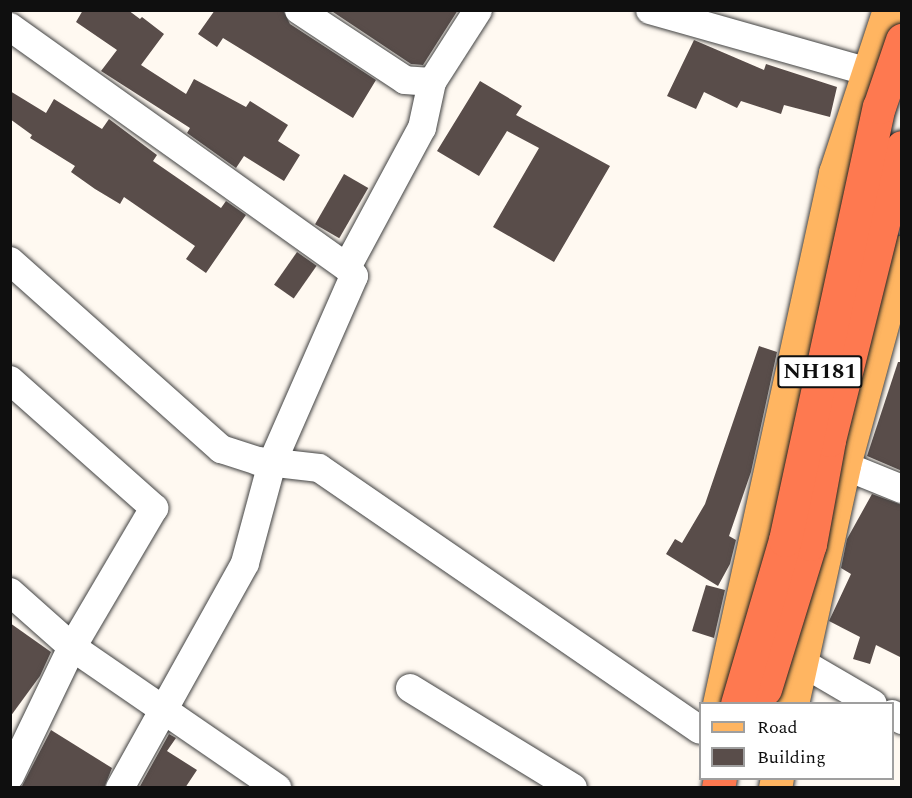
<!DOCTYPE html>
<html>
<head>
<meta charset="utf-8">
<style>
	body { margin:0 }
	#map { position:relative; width:912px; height:798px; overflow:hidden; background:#fff9f1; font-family:Spectral,serif }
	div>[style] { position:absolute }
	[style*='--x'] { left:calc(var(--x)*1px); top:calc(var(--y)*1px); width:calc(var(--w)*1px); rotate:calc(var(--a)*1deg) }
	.building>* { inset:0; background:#594d4a; transform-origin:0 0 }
	.roads { filter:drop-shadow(0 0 2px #424242) drop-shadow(0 0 2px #424242) }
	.minor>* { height:28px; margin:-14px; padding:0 14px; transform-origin:14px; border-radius:14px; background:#fff }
	.major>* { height:33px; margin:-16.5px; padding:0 16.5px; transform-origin:16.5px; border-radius:16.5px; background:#ffb561 }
	.highway>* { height:33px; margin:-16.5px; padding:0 16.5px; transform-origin:16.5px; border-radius:16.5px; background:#fe7950 }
	.bridges { filter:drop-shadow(0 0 2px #202020) drop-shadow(0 0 2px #202020) }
	.highway-bridge>* { height:33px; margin:-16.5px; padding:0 16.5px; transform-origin:16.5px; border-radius:16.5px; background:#fe7950 }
	span { translate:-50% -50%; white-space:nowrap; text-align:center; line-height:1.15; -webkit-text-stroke:6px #fff; paint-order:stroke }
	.shield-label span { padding:2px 4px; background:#fff; border:2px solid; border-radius:4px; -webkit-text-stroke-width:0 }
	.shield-label { font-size:22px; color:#0f0f0f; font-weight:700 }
	.frame { position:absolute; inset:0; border:12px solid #0f0f0f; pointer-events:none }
	.legend { position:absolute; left:699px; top:702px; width:195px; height:78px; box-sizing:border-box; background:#fff; border:2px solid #9f9f9f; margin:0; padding:8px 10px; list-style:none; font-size:18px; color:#0f0f0f }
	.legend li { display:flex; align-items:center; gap:12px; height:30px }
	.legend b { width:30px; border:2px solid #9f9f9f }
</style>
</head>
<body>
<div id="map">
	<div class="building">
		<i style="clip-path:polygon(83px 10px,128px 10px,140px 19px,142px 17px,164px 34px,141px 65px,186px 94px,194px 79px,246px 107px,250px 101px,288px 125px,278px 141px,300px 155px,284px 181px,244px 156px,236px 168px,187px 133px,190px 128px,101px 71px,117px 50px,76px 22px)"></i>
		<i style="clip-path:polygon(215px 10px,283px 10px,290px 24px,376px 80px,353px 118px,223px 38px,217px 47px,198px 34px)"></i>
		<i style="clip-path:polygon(330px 10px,458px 10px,423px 65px,411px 64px)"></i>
		<i style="clip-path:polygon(694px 40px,764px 70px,766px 64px,837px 87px,830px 117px,784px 105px,781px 114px,741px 101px,737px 108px,704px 92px,696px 109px,667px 96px)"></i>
		<i style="clip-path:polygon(480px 81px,522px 106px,516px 115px,610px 166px,554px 262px,493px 227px,539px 148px,507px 131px,479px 176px,437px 151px)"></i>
		<i style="clip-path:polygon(10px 91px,46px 113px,54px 99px,102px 129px,109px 119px,157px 155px,153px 161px,221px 208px,226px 201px,246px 215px,206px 273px,186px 259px,195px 246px,124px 197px,120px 204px,95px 189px,71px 172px,75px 166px,30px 138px,32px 135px,10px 119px)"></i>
		<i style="left:344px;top:174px;width:28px;height:58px;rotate:30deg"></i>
		<i style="left:297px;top:252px;width:24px;height:40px;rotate:35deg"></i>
		<i style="clip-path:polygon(759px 346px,777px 352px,751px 472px,729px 536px,736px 540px,730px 564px,718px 586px,666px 554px,675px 539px,682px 543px,705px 504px)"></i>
		<i style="clip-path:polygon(898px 362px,902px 362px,902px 471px,867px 456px)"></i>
		<i style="clip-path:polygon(872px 494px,902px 505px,902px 658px,876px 645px,870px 664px,853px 659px,860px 637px,829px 621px,851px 574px,841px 568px,847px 539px)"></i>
		<i style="clip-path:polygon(706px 585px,725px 590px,714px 638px,692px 631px)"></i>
		<i style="clip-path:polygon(10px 623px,51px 652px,40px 676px,10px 717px)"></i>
		<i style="clip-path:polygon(51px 730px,112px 768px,104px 788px,21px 788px)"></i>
		<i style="clip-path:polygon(169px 734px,176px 738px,167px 751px,197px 770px,185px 788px,139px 788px)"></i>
	</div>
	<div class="roads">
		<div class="minor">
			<i style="--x:650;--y:10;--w:228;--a:15.8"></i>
			<i style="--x:10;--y:27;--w:414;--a:35.5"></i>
			<i style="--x:432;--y:82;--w:85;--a:-57.4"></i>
			<i style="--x:10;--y:261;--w:283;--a:41.7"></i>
			<i style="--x:221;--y:449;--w:39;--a:18"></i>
			<i style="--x:258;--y:461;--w:61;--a:6.5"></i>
			<i style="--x:319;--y:468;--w:462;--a:34.5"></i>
			<i style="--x:10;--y:380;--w:193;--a:41.6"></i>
			<i style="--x:154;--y:508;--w:161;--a:120.5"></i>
			<i style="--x:72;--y:647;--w:249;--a:34.5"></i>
			<i style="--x:823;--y:457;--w:85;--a:22.1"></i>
			<i style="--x:10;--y:592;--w:83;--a:41.6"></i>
			<i style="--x:72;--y:647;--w:143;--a:115.7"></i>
			<i style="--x:801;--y:662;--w:83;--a:30.3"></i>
			<i style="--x:410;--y:688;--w:191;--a:31.5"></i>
			<i style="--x:892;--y:714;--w:12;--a:31"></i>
			<i style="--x:120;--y:788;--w:257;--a:-60.9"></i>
			<i style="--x:245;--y:563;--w:104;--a:-74.9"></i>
			<i style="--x:272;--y:463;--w:204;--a:-66.3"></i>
			<i style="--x:354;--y:276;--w:11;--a:-128"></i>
			<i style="--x:347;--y:267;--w:158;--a:-61.7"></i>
			<i style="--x:422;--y:128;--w:47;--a:-77.7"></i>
			<i style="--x:432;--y:82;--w:27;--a:-176"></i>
			<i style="--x:405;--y:80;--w:127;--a:-146.6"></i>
		</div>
		<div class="major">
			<i style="--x:719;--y:704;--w:544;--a:-77.68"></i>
			<i style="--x:835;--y:173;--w:172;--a:-71.7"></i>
			<i style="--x:792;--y:704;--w:245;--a:-77.7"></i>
			<i style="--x:844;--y:465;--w:221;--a:-74.8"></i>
			<i style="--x:775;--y:788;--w:10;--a:-79"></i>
		</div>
		<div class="highway">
			<i style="--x:718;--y:788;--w:10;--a:-79"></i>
		</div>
	</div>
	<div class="bridges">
		<div class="highway-bridge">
			<i style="--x:765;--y:689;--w:152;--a:-72.8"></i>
			<i style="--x:810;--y:544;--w:106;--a:-79.6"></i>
			<i style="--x:829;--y:440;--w:302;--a:-76"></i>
			<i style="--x:737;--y:704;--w:171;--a:-73.7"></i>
			<i style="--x:785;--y:540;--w:443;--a:-77.8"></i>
			<i style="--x:879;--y:107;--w:71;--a:-71.1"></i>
		</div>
	</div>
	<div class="shield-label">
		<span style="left:820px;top:372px">NH181</span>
	</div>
	<div class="frame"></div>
	<ul class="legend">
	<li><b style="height:8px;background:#ffb561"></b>Road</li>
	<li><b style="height:16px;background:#594d4a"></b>Building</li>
	</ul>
</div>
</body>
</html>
